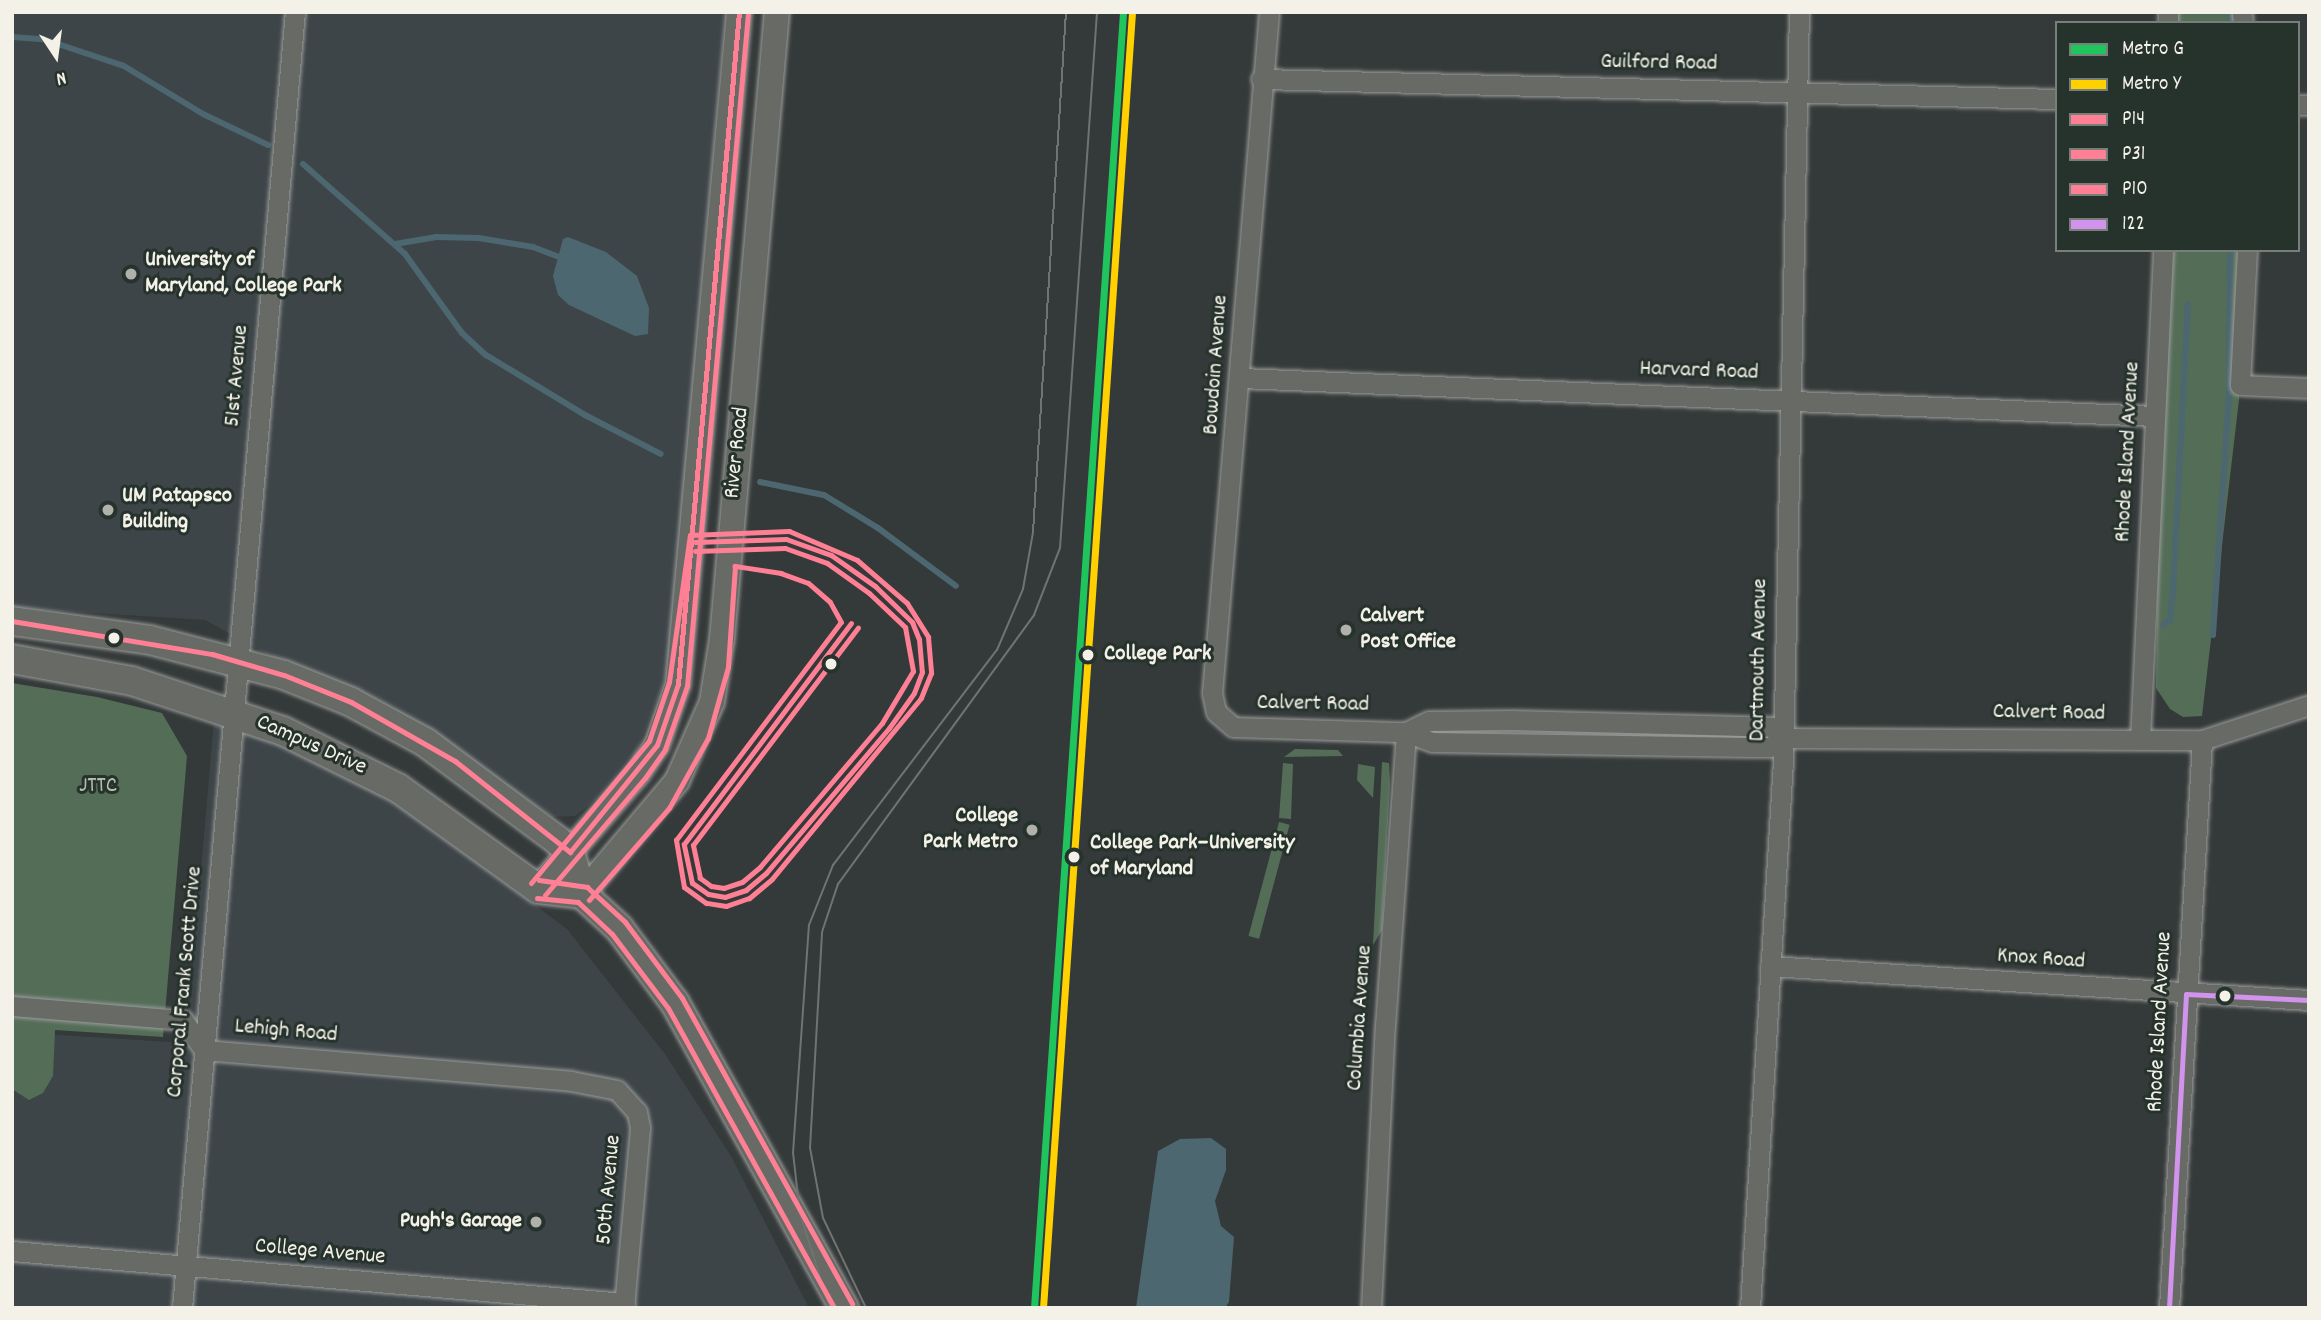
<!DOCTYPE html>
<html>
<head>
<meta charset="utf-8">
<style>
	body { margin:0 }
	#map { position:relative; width:2321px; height:1320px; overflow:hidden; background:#343939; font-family:Dekko,sans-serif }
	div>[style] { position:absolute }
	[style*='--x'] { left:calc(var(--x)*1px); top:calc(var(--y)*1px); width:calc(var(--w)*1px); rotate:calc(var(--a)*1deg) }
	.built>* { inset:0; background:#3d4548 }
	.green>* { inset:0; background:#536d57; transform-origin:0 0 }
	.water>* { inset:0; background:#4c6770 }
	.stream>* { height:6px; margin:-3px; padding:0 3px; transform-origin:3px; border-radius:3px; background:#4c6770 }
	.roads { filter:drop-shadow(0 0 2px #9b9d9b) drop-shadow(0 0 2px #9b9d9b) }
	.minor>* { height:19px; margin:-9.5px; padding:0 9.5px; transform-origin:9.5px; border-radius:9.5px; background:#686a66 }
	.tertiary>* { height:24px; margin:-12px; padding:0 12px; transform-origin:12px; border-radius:12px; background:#686a66 }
	.secondary>* { height:28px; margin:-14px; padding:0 14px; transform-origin:14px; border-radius:14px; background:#686a66 }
	.tram>* { height:2px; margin:-1px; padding:0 1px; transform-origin:1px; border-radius:1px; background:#707370 }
	.bus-1>* { height:5px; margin:-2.5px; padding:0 2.5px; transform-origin:2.5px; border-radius:2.5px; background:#ff8094 }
	.bus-2>* { height:5px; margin:-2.5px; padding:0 2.5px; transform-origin:2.5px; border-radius:2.5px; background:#ff8094 }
	.bus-3>* { height:5px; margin:-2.5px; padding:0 2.5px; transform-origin:2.5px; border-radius:2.5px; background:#ff8094 }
	.bus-4>* { height:5px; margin:-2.5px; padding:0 2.5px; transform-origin:2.5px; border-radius:2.5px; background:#d193ec }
	.metro-1>* { height:7px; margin:-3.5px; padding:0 3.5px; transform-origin:3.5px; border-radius:3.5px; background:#20c45c }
	.metro-2>* { height:7px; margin:-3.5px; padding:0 3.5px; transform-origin:3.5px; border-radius:3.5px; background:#ffd100 }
	.dots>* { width:19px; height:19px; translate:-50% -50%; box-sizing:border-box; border:4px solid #26332d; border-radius:50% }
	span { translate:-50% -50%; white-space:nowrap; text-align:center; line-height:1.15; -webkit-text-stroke:6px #26332d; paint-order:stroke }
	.street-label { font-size:23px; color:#f4f1e8 }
	.poi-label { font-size:23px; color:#f4f1e8; font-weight:700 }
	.left { translate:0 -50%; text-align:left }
	.right { translate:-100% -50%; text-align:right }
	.stop-label { font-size:23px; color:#f4f1e8; font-weight:700 }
	.park-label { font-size:23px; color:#b6bfb0 }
	.frame { position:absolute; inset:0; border:14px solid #f4f1e8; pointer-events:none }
	.legend { position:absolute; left:2055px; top:21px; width:245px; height:231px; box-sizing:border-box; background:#26332d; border:2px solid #787f78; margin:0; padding:9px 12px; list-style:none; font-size:21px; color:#f4f1e8 }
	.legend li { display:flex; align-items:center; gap:14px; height:35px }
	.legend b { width:35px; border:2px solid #787f78 }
	.north { position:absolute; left:21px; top:21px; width:70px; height:70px; -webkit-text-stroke:5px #26332d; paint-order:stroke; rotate:167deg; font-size:19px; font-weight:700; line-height:28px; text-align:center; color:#f4f1e8 }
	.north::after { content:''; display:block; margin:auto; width:24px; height:32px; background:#f4f1e8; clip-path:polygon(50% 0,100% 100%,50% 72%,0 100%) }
</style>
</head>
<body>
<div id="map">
	<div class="built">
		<i style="clip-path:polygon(12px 12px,725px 12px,668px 671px,636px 753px,611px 788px,575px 816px,552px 817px,502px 783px,205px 620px,12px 608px)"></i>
		<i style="clip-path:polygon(214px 720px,348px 771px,403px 806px,567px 929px,665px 1054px,731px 1156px,809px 1308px,12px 1308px,12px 1032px,186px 1043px)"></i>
	</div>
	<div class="green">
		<i style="left:2174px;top:12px;width:68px;height:11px"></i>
		<i style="clip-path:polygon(2170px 250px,2247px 250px,2239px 400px,2202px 716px,2183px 717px,2170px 709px,2156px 688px,2160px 415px)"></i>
		<i style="clip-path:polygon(12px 683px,97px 697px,162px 713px,187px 756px,163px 1037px,55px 1030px,53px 1076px,43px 1093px,29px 1100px,12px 1089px)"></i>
		<i style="clip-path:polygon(1295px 749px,1338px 750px,1343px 756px,1284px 757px)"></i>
		<i style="clip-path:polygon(1382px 762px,1389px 763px,1390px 784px,1382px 930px,1373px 945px)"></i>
		<i style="clip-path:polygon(1283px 763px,1293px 764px,1291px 819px,1279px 818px)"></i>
		<i style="clip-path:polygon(1358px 764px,1375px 767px,1373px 798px,1357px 780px)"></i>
		<i style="left:1279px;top:822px;width:11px;height:118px;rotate:15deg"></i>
	</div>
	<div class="water">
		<i style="clip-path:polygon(568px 237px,606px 252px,637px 276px,649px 308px,648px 334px,635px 336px,569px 305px,558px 295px,553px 276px,563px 239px)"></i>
		<i style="clip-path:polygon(1211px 1138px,1226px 1149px,1226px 1170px,1215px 1201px,1221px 1226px,1234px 1237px,1229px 1302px,1225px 1308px,1136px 1308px,1158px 1151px,1180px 1139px)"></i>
	</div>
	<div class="stream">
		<i style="--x:2230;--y:12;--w:11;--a:85"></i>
		<i style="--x:12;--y:37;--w:31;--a:4"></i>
		<i style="--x:43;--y:39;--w:85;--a:18.4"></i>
		<i style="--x:124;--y:66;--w:92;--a:31.3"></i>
		<i style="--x:203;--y:114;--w:72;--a:25.5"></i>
		<i style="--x:303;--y:164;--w:136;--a:41.4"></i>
		<i style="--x:405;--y:254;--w:97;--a:54.2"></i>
		<i style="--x:462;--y:333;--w:33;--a:43"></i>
		<i style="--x:486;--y:355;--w:116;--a:31.2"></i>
		<i style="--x:585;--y:415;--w:85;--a:27.2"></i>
		<i style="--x:395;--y:244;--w:42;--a:-9.7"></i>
		<i style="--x:436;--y:237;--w:43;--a:1.3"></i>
		<i style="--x:479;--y:238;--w:55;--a:9.5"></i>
		<i style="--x:533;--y:247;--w:28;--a:21"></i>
		<i style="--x:760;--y:482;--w:65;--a:11.5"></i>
		<i style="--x:824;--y:495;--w:63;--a:31.4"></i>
		<i style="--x:878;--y:528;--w:97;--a:36.6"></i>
		<i style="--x:2163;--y:625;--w:9;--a:-36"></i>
		<i style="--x:2170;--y:620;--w:31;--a:-84"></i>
		<i style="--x:2173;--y:589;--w:285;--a:-87"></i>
		<i style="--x:2213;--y:635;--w:240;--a:-86.2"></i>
		<i style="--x:2229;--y:396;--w:146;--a:-89.6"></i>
	</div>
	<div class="roads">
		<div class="minor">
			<i style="--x:1269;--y:12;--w:683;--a:94.78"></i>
			<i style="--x:1212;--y:693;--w:19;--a:78"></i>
			<i style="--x:1216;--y:712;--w:23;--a:41"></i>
			<i style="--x:1233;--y:727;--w:173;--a:1.7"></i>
			<i style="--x:1406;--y:732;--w:28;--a:21"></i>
			<i style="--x:1432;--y:742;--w:324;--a:0.9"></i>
			<i style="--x:1756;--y:747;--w:14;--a:0"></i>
			<i style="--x:1770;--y:747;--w:16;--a:-35"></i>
			<i style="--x:1783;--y:738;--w:419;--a:0.3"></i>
			<i style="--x:2202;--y:740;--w:113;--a:-18.1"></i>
			<i style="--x:2168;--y:12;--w:11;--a:90"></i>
			<i style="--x:2242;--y:12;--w:11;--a:85"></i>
			<i style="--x:1261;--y:79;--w:796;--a:1.44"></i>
			<i style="--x:2298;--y:105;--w:11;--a:0"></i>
			<i style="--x:2247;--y:250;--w:135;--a:93"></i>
			<i style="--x:2240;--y:385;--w:69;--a:2.5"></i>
			<i style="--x:1241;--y:378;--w:914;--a:2.38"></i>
			<i style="--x:1406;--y:732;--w:25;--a:-26"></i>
			<i style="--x:1429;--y:721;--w:82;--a:-0.7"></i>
			<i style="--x:1511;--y:720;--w:261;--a:1.5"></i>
			<i style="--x:1772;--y:727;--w:16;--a:45"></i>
			<i style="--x:2140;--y:740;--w:491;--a:-87.3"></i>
			<i style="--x:1770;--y:966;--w:540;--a:3.61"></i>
			<i style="--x:12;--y:1006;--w:172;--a:4.7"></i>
			<i style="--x:183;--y:1020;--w:37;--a:55"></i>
			<i style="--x:204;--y:1050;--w:368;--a:4.8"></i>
			<i style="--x:571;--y:1081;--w:47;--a:11.1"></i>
			<i style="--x:617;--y:1090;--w:30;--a:48"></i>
			<i style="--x:637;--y:1112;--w:16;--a:79"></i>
			<i style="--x:640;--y:1128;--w:181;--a:95.1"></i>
			<i style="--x:12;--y:1251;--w:615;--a:4.85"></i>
			<i style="--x:182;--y:1308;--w:1301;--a:-85.02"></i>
			<i style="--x:1371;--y:1308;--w:282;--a:-87.2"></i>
			<i style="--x:1385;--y:1026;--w:295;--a:-85.9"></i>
			<i style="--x:1750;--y:1308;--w:548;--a:-86.55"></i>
			<i style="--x:1783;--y:761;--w:749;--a:-88.78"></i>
			<i style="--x:2169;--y:1308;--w:569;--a:-86.67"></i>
		</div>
		<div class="tertiary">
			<i style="--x:538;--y:889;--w:153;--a:-49.2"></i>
			<i style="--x:638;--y:773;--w:34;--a:-56"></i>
			<i style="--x:657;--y:745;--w:65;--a:-71"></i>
			<i style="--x:678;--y:684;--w:675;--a:-84.81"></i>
			<i style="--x:582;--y:894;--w:148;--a:-49.9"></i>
			<i style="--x:677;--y:781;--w:86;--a:-66.1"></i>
			<i style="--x:712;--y:702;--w:64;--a:-81"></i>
			<i style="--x:722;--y:639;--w:629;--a:-84.99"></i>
		</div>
		<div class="secondary">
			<i style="--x:12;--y:621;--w:139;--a:7.8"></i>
			<i style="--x:150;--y:640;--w:138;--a:14.6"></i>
			<i style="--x:284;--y:675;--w:72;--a:21.9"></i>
			<i style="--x:351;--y:702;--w:84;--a:28.4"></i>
			<i style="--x:425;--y:742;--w:164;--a:36.6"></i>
			<i style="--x:557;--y:840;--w:18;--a:43"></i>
			<i style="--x:570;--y:852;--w:44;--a:74.1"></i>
			<i style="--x:582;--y:894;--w:50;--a:42.6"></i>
			<i style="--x:619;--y:928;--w:94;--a:53.3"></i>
			<i style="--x:675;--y:1003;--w:349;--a:61"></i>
			<i style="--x:12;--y:659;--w:122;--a:10.4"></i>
			<i style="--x:132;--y:681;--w:159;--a:18.3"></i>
			<i style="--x:283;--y:731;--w:128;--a:26.4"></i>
			<i style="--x:398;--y:788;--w:173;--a:35.8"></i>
			<i style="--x:538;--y:889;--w:44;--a:6.5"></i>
		</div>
	</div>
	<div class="tram">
		<i style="--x:830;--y:1308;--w:99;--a:-107.7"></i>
		<i style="--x:800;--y:1214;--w:61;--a:-96.5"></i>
		<i style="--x:793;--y:1153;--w:229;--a:-86"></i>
		<i style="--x:809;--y:925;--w:65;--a:-68.2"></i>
		<i style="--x:833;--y:865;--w:270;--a:-52.7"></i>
		<i style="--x:997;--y:650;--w:66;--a:-66.9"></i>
		<i style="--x:1023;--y:589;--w:58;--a:-80"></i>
		<i style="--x:1033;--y:532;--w:521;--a:-86.37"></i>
		<i style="--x:866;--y:1308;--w:100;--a:-115.5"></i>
		<i style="--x:823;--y:1218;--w:71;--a:-100.5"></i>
		<i style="--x:810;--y:1148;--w:216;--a:-86.8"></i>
		<i style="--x:822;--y:932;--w:51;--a:-71.6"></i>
		<i style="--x:838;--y:884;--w:333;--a:-53.9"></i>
		<i style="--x:1034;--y:615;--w:72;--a:-68.8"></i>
		<i style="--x:1060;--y:548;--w:537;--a:-86.05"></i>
	</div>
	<div class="bus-1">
		<i style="--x:695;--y:542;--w:91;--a:-1.9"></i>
		<i style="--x:786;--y:539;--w:48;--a:19.6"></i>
		<i style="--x:831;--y:555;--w:54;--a:35.2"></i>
		<i style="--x:875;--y:586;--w:52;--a:44.2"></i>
		<i style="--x:912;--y:622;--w:18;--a:68"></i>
		<i style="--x:919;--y:639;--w:33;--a:85"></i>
		<i style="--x:922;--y:672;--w:22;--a:111"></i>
		<i style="--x:914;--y:693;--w:43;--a:125.5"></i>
		<i style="--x:889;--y:728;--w:190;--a:130.3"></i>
		<i style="--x:766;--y:873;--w:26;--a:140"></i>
		<i style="--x:746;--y:890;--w:22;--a:162"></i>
		<i style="--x:725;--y:897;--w:17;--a:-170"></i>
		<i style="--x:708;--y:894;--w:19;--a:-145"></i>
		<i style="--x:692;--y:883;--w:40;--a:-102"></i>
		<i style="--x:684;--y:844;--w:277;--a:-52.9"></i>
		<i style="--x:12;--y:621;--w:203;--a:9.4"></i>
		<i style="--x:212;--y:654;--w:75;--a:16.3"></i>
		<i style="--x:284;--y:675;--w:72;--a:21.9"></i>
		<i style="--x:351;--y:702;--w:120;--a:29.6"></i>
		<i style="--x:455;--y:761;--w:147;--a:38.4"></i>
		<i style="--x:570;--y:852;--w:138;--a:-50.9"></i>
		<i style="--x:657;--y:745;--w:65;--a:-71"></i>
		<i style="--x:678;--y:684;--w:675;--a:-84.81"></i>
	</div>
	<div class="bus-2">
		<i style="--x:695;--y:551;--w:90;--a:-1.9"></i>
		<i style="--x:785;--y:548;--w:45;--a:19.7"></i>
		<i style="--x:827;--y:563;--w:52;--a:35.5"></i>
		<i style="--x:869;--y:593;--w:50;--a:43.4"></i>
		<i style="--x:905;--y:627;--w:45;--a:79.7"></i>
		<i style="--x:913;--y:671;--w:61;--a:120.8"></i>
		<i style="--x:882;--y:723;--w:189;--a:130.3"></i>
		<i style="--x:760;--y:867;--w:23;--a:140"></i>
		<i style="--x:742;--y:882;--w:19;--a:162"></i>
		<i style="--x:724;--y:888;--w:13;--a:-171"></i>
		<i style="--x:711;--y:886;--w:14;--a:-144"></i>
		<i style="--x:700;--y:878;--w:34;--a:-102"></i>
		<i style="--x:693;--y:845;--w:273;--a:-52.8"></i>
		<i style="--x:545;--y:895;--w:154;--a:-49.5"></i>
		<i style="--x:645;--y:778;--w:35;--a:-55"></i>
		<i style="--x:665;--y:749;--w:67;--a:-70.8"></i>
		<i style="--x:687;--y:686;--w:676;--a:-84.82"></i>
		<i style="--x:537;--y:898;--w:41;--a:5.6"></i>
		<i style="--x:578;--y:902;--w:47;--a:43.3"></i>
		<i style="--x:612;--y:934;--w:93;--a:52.9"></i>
		<i style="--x:668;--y:1008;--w:343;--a:61"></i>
	</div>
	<div class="bus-3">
		<i style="--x:539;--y:880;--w:49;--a:8.3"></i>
		<i style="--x:587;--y:887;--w:52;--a:42.6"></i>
		<i style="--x:625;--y:922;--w:95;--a:53.1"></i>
		<i style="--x:682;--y:998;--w:350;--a:60.9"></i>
		<i style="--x:531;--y:883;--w:185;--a:-50.3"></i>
		<i style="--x:649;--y:741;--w:62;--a:-71.3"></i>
		<i style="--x:669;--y:682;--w:148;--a:-81.9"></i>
		<i style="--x:690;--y:535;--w:99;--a:-2.3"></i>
		<i style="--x:789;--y:531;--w:74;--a:23.1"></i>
		<i style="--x:857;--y:560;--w:66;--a:40.7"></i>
		<i style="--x:907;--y:603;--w:40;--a:58"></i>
		<i style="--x:928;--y:637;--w:36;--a:85"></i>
		<i style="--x:931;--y:673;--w:27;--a:112"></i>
		<i style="--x:921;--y:698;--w:234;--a:129.5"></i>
		<i style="--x:772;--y:879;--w:30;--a:140"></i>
		<i style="--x:749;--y:898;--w:24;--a:161"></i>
		<i style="--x:726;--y:906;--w:20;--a:-171"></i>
		<i style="--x:706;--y:903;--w:27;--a:-144"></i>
		<i style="--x:684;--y:887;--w:48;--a:-99.7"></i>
		<i style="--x:676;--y:840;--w:273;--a:-52.9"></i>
		<i style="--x:841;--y:622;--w:23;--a:-119"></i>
		<i style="--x:830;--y:602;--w:29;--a:-139"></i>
		<i style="--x:808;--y:583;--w:29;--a:-160"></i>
		<i style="--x:781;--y:573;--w:47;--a:-171.3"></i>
		<i style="--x:735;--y:566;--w:101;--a:94"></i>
		<i style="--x:728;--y:667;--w:74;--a:105.7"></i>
		<i style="--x:708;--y:738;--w:80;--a:119.1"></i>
		<i style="--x:669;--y:808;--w:122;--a:131"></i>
	</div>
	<div class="bus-4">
		<i style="--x:2169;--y:1308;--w:314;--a:-86.9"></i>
		<i style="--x:2186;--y:994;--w:123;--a:2.8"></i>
	</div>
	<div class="metro-1">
		<i style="--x:1034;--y:1308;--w:1299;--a:-86.07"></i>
	</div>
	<div class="metro-2">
		<i style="--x:1043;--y:1308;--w:1298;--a:-86.07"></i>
	</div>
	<div class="dots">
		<i style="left:131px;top:274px;background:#b1b1ab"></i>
		<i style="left:108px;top:510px;background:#b1b1ab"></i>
		<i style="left:1346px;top:630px;background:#b1b1ab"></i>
		<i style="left:114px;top:638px;background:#f4f1e8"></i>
		<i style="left:1088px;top:655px;background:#f4f1e8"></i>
		<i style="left:831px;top:664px;background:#f4f1e8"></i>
		<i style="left:1032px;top:830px;background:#b1b1ab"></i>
		<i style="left:1074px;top:857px;background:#f4f1e8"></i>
		<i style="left:2225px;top:996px;background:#f4f1e8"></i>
		<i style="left:536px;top:1222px;background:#b1b1ab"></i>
	</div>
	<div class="street-label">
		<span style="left:1659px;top:64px;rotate:1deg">Guilford Road</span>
		<span style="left:1217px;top:365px;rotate:-86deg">Bowdoin Avenue</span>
		<span style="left:1699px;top:372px;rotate:2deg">Harvard Road</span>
		<span style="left:238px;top:376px;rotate:-85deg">51st Avenue</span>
		<span style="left:2129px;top:452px;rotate:-87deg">Rhode Island Avenue</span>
		<span style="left:738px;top:453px;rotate:-84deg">River Road</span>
		<span style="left:1760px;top:660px;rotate:-89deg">Dartmouth Avenue</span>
		<span style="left:1313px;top:705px;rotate:1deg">Calvert Road</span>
		<span style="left:2049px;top:714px;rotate:1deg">Calvert Road</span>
		<span style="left:311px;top:746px;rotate:24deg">Campus Drive</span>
		<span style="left:2041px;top:960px;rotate:4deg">Knox Road</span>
		<span style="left:186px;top:982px;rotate:-85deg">Corporal Frank Scott Drive</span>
		<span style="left:1361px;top:1018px;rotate:-86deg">Columbia Avenue</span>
		<span style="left:2161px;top:1022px;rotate:-87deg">Rhode Island Avenue</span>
		<span style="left:286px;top:1032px;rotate:5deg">Lehigh Road</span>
		<span style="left:610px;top:1190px;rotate:-85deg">50th Avenue</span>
		<span style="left:320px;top:1253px;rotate:5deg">College Avenue</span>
	</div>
	<div class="poi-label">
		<span class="left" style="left:145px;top:274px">University of<br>Maryland, College Park</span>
		<span class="left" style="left:122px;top:510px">UM Patapsco<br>Building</span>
		<span class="left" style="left:1360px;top:630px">Calvert<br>Post Office</span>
		<span class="right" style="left:1018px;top:830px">College<br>Park Metro</span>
		<span class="right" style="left:522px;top:1222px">Pugh's Garage</span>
	</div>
	<div class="stop-label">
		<span class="left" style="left:1104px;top:655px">College Park</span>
		<span class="left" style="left:1090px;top:857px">College Park–University<br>of Maryland</span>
	</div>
	<div class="park-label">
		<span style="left:98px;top:787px">JTTC</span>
	</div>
	<div class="frame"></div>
	<ul class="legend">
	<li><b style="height:9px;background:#20c45c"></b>Metro G</li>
	<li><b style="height:9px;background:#ffd100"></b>Metro Y</li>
	<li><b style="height:9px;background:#ff8094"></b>P14</li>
	<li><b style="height:9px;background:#ff8094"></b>P31</li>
	<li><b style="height:9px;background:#ff8094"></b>P10</li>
	<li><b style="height:9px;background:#d193ec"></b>122</li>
	</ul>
	<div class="north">N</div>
</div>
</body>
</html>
